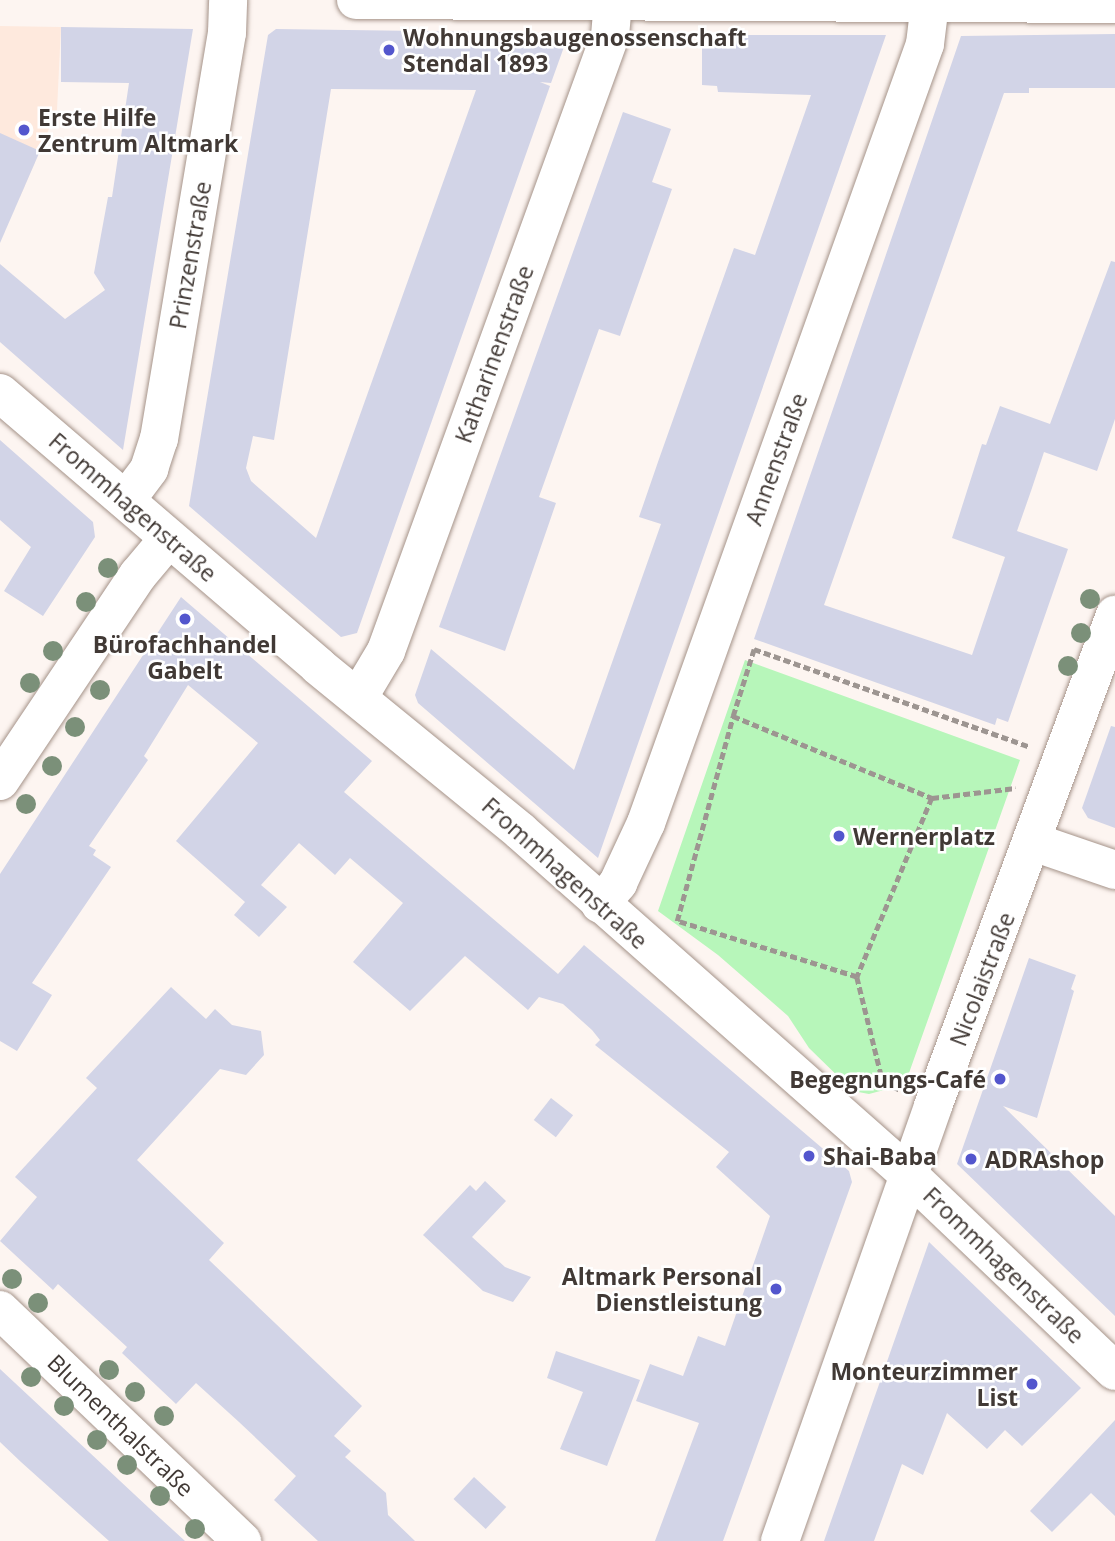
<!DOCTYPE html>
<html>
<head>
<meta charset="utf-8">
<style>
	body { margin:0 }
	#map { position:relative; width:1115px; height:1541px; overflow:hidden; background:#fdf5f1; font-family:"Open Sans",sans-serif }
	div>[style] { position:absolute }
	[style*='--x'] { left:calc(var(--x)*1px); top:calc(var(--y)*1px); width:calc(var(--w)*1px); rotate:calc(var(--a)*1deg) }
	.built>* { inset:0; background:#fee9dd }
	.green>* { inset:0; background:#b7f6ba }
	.building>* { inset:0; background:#d2d4e7; transform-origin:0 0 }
	.path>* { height:4.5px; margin-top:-2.25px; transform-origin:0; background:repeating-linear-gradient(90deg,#9d9591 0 7px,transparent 0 10.5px) }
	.roads { filter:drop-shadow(0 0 2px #a59389) drop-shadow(0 0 2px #a59389) }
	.minor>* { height:38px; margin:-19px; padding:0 19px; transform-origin:19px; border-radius:19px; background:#fff }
	.trees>* { width:20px; height:20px; margin:-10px; border-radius:50%; background:#7b9079 }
	.dots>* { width:19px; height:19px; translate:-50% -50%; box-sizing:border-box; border:4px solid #fff; border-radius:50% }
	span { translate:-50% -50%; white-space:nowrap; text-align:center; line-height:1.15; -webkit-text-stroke:5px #fff; paint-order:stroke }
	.poi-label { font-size:23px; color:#413935; font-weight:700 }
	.left { translate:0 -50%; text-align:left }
	.right { translate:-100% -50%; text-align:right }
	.street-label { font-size:23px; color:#413935 }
</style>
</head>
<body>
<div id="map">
	<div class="built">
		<i style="clip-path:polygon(0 26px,61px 27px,57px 110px,20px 197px,0 188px)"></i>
	</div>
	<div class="green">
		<i style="clip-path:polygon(745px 660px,1020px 760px,909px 1073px,884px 1090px,869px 1094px,853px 1091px,809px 1048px,788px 1016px,718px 955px,658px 911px)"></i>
	</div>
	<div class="building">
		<i style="clip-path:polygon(61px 27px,193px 29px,123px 450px,0 342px,0 264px,65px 319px,105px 290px,94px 273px,108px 197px,112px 197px,129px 83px,61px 82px)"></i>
		<i style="clip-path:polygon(evenodd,276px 29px,569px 33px,551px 83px,540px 82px,550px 86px,357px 633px,341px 637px,189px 506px,268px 35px,276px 29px,331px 89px,476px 90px,316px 538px,251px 481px,246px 468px,253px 436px,274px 440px,331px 89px)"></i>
		<i style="clip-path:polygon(1115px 34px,1115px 88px,1029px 88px,1029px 93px,1004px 93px,824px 605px,972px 655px,1005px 557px,952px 538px,982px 444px,986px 445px,1000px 406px,1050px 424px,1111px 261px,1115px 262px,1115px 419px,1097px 471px,1044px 452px,1031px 491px,1017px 531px,1068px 549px,1008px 722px,997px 718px,995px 725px,754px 639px,961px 36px)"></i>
		<i style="clip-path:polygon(702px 35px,886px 35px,598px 858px,418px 703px,415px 695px,431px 649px,574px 770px,661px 524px,639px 517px,659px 459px,734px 248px,755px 255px,811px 95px,718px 92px,717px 86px,702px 85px)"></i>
		<i style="clip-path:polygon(623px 112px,671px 129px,652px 182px,672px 189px,620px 336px,599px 329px,539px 497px,556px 503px,505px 651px,439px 627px)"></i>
		<i style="clip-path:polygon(0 133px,40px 151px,0 243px)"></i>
		<i style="clip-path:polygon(0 440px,93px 522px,95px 537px,43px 616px,4px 591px,31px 547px,0 520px)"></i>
		<i style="clip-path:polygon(181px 597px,372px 761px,344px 792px,558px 974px,584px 945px,849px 1171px,852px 1182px,723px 1541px,655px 1541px,699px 1423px,636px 1401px,650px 1364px,683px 1376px,698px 1336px,725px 1346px,770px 1216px,716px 1167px,729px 1152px,595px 1045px,600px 1040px,592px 1030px,563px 1004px,539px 997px,528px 1010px,465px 956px,410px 1011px,353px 962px,403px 903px,350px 858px,335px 875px,299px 843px,261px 885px,287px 907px,259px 937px,234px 915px,245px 902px,176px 841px,258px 743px,188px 685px,144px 756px,148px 760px,89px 846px,96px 850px,93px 855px,111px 867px,32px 983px,52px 995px,17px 1051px,0 1041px,0 874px)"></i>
		<i style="clip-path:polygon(1111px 726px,1115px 727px,1115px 828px,1088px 818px,1082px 808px)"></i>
		<i style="clip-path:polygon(1029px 958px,1076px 975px,1071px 989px,1074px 991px,1037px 1118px,1003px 1106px,1115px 1216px,1115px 1316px,957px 1164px)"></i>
		<i style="clip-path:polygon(171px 987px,206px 1019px,215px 1009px,232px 1025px,261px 1031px,264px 1055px,246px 1075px,220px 1069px,137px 1160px,224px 1243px,209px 1260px,362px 1406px,334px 1436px,351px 1451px,345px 1457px,386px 1493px,388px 1515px,415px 1541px,318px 1541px,274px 1500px,296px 1476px,239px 1422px,196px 1383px,176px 1404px,122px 1353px,127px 1347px,58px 1284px,53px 1290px,0 1241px,37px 1197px,15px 1177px,97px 1088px,86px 1078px)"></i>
		<i style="left:551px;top:1098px;width:28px;height:28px;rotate:38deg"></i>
		<i style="clip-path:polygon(485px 1181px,506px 1201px,472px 1237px,505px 1267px,531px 1277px,513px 1302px,483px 1291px,423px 1235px,470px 1185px,476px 1191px)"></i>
		<i style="clip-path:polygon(929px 1242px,1081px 1388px,1022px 1446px,1005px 1430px,987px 1449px,947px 1413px,923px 1475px,902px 1464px,874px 1541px,824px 1541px)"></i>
		<i style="clip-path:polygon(556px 1351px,640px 1380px,607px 1466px,560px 1449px,583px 1392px,547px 1378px)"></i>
		<i style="clip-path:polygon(0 1369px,149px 1508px,185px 1541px,109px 1541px,21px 1462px,0 1442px)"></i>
		<i style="clip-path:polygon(1115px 1420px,1115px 1516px,1091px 1493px,1052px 1532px,1030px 1511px)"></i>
		<i style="left:474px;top:1477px;width:44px;height:30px;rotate:43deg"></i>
	</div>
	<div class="path">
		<i style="--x:754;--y:649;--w:293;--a:19.5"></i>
		<i style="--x:733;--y:716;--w:215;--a:22.4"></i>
		<i style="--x:932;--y:798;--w:194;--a:112.7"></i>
		<i style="--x:857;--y:977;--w:189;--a:-162.7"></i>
		<i style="--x:677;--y:921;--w:213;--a:-74.7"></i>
		<i style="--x:733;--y:716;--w:70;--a:-72.6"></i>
		<i style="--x:932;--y:798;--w:84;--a:-6.9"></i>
		<i style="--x:857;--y:977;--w:108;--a:76.1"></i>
		<i style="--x:883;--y:1082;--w:21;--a:25"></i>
	</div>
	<div class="roads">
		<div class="minor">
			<i style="--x:356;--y:0;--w:759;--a:0.3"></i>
			<i style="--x:0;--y:393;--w:419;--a:40.6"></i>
			<i style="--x:318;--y:666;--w:261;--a:39.2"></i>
			<i style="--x:520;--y:831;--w:519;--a:41.49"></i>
			<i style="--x:909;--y:1175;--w:284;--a:43.6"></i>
			<i style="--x:126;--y:500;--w:39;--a:-53"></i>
			<i style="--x:149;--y:469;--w:32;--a:-72"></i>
			<i style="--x:159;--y:439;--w:412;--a:-80.5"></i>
			<i style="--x:227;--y:33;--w:33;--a:-88"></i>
			<i style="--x:358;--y:698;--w:55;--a:-59.2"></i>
			<i style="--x:386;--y:651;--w:655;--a:-69.99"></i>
			<i style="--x:610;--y:36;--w:33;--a:-85"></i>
			<i style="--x:0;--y:781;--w:248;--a:-56.2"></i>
			<i style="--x:138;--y:575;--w:48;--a:-50"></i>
			<i style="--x:1033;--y:842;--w:87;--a:18.9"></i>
			<i style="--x:600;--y:904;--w:28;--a:-49"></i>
			<i style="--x:618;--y:883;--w:66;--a:-65"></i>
			<i style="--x:646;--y:823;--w:827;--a:-70.29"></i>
			<i style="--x:925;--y:44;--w:38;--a:-83"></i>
			<i style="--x:0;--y:1310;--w:335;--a:43.7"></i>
			<i style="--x:780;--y:1541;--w:461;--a:-70.6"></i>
			<i style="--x:933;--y:1106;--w:524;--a:-69.66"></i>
		</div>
	</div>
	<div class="trees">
		<i style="left:108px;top:568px"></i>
		<i style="left:1090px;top:599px"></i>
		<i style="left:86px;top:602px"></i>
		<i style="left:1081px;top:633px"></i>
		<i style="left:53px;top:651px"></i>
		<i style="left:1068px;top:666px"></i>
		<i style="left:30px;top:683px"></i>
		<i style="left:100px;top:690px"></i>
		<i style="left:75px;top:727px"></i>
		<i style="left:52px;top:766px"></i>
		<i style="left:26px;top:804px"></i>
		<i style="left:12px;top:1279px"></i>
		<i style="left:38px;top:1303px"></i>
		<i style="left:109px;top:1370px"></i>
		<i style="left:31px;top:1377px"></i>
		<i style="left:135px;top:1392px"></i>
		<i style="left:64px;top:1406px"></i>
		<i style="left:164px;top:1416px"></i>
		<i style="left:97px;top:1440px"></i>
		<i style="left:127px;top:1465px"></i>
		<i style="left:160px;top:1496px"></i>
		<i style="left:195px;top:1529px"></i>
	</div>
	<div class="dots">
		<i style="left:389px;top:50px;background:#5356cd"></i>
		<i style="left:24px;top:130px;background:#5356cd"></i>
		<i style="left:185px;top:619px;background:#5356cd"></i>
		<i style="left:839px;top:836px;background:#5356cd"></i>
		<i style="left:1000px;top:1079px;background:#5356cd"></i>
		<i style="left:809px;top:1156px;background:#5356cd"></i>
		<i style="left:971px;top:1159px;background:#5356cd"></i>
		<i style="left:776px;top:1289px;background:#5356cd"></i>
		<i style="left:1032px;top:1384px;background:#5356cd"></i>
	</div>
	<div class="poi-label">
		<span class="left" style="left:403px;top:50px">Wohnungsbaugenossenschaft<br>Stendal 1893</span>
		<span class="left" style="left:38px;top:130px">Erste Hilfe<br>Zentrum Altmark</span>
		<span style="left:185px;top:657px">Bürofachhandel<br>Gabelt</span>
		<span class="left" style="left:853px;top:836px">Wernerplatz</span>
		<span class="right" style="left:986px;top:1079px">Begegnungs-Café</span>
		<span class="left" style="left:823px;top:1156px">Shai-Baba</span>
		<span class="left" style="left:985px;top:1159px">ADRAshop</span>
		<span class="right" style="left:762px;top:1289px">Altmark Personal<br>Dienstleistung</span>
		<span class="right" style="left:1018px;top:1384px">Monteurzimmer<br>List</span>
	</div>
	<div class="street-label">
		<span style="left:190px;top:255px;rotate:-80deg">Prinzenstraße</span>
		<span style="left:494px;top:354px;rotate:-70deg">Katharinenstraße</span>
		<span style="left:776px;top:459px;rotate:-70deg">Annenstraße</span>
		<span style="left:133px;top:507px;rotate:41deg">Frommhagenstraße</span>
		<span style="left:565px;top:873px;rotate:42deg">Frommhagenstraße</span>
		<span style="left:982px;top:979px;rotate:-69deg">Nicolaistraße</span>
		<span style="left:1004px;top:1265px;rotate:44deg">Frommhagenstraße</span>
		<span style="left:121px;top:1425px;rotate:44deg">Blumenthalstraße</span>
	</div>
</div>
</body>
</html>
